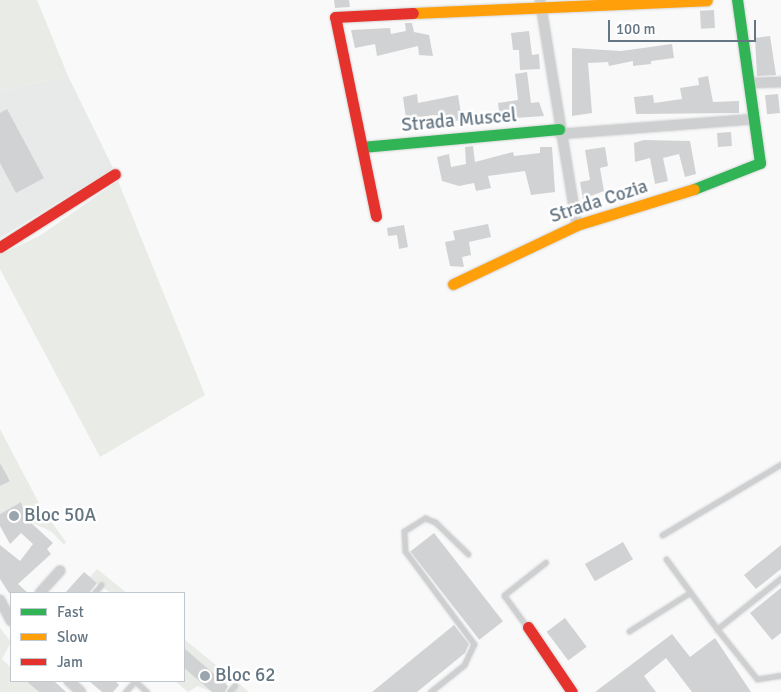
<!DOCTYPE html>
<html>
<head>
<meta charset="utf-8">
<style>
	body { margin:0 }
	#map { position:relative; width:781px; height:692px; overflow:hidden; background:#f9f9f9; font-family:Signika,sans-serif }
	div>[style] { position:absolute }
	[style*='--x'] { left:calc(var(--x)*1px); top:calc(var(--y)*1px); width:calc(var(--w)*1px); rotate:calc(var(--a)*1deg) }
	.built>* { inset:0; background:#e8e9e9 }
	.green>* { inset:0; background:#e8ebe6 }
	.building>* { inset:0; background:#d0d2d3; transform-origin:0 0 }
	.roads { filter:drop-shadow(0 0 1px #d5d6d7) drop-shadow(0 0 1px #d5d6d7) }
	.lane>* { height:5px; margin:-2.5px; padding:0 2.5px; transform-origin:2.5px; border-radius:2.5px; background:#cecfd0 }
	.street>* { height:10px; margin:-5px; padding:0 5px; transform-origin:5px; border-radius:5px; background:#cecfd0 }
	.fast>* { height:11px; margin:-5.5px; padding:0 5.5px; transform-origin:5.5px; border-radius:5.5px; background:#30b455 }
	.slow>* { height:11px; margin:-5.5px; padding:0 5.5px; transform-origin:5.5px; border-radius:5.5px; background:#ff9f0a }
	.jam>* { height:11px; margin:-5.5px; padding:0 5.5px; transform-origin:5.5px; border-radius:5.5px; background:#e5322d }
	.dots>* { width:14px; height:14px; translate:-50% -50%; box-sizing:border-box; border:2px solid #fff; border-radius:50% }
	span { translate:-50% -50%; white-space:nowrap; text-align:center; line-height:1.15; -webkit-text-stroke:5px #fff; paint-order:stroke }
	.street-label { font-size:19px; color:#657683 }
	.poi-label { font-size:19px; color:#657683 }
	.left { translate:0 -50%; text-align:left }
	.legend { position:absolute; left:10px; top:592px; width:175px; height:90px; box-sizing:border-box; background:#fff; border:1px solid #c1c8cd; margin:0; padding:6px 9px; list-style:none; font-size:15px; color:#657683 }
	.legend li { display:flex; align-items:center; gap:10px; height:25px }
	.legend b { width:25px; border:1px solid #c1c8cd }
	.scale { position:absolute; left:608px; top:20px; width:148px; height:22px; box-sizing:border-box; border:2px solid #657683; border-top:0; padding-left:6px; font-size:15px; line-height:18px; white-space:nowrap; color:#657683; -webkit-text-stroke:4px #fff; paint-order:stroke }
</style>
</head>
<body>
<div id="map">
	<div class="built">
		<i style="clip-path:polygon(68px 76px,113px 168px,0 238px,0 91px)"></i>
	</div>
	<div class="green">
		<i style="clip-path:polygon(0 0,37px 0,68px 76px,0 91px)"></i>
		<i style="clip-path:polygon(118px 181px,205px 395px,100px 457px,0 269px,0 255px,41px 235px)"></i>
		<i style="clip-path:polygon(0 429px,42px 509px,66px 542px,64px 545px,52px 532px,31px 522px,21px 502px,0 514px,0 486px,10px 480px,0 466px)"></i>
		<i style="clip-path:polygon(97px 569px,127px 593px,111px 593px,98px 584px,90px 577px)"></i>
		<i style="clip-path:polygon(0 628px,11px 642px,2px 659px,11px 668px,11px 681px,26px 681px,39px 692px,0 692px)"></i>
		<i style="clip-path:polygon(184px 639px,249px 692px,231px 692px,236px 686px,230px 680px,226px 685px,184px 648px)"></i>
		<i style="clip-path:polygon(184px 668px,212px 692px,198px 686px,188px 692px,175px 681px,184px 681px)"></i>
	</div>
	<div class="building">
		<i style="clip-path:polygon(334px 0,349px 0,350px 7px,335px 8px)"></i>
		<i style="left:714px;top:10px;width:18px;height:14px;rotate:87deg"></i>
		<i style="clip-path:polygon(405px 23px,412px 23px,414px 32px,429px 35px,433px 56px,419px 55px,418px 46px,377px 56px,375px 44px,355px 48px,351px 30px,390px 28px,391px 34px,406px 31px)"></i>
		<i style="clip-path:polygon(529px 31px,532px 55px,539px 54px,540px 69px,520px 70px,519px 50px,513px 50px,511px 33px)"></i>
		<i style="clip-path:polygon(770px 36px,776px 75px,757px 76px,755px 38px)"></i>
		<i style="clip-path:polygon(672px 44px,674px 58px,651px 61px,651px 64px,633px 66px,633px 61px,609px 66px,608px 62px,588px 63px,592px 113px,572px 116px,572px 48px,621px 51px)"></i>
		<i style="clip-path:polygon(527px 72px,531px 103px,539px 102px,544px 116px,500px 119px,498px 103px,518px 100px,515px 74px)"></i>
		<i style="clip-path:polygon(708px 76px,713px 102px,739px 101px,739px 113px,636px 114px,634px 97px,653px 95px,654px 103px,682px 99px,680px 88px,699px 85px,698px 78px)"></i>
		<i style="clip-path:polygon(417px 94px,418px 103px,458px 95px,462px 120px,449px 122px,448px 117px,434px 115px,406px 119px,403px 97px)"></i>
		<i style="left:778px;top:94px;width:19px;height:13px;rotate:84deg"></i>
		<i style="clip-path:polygon(7px 109px,44px 178px,16px 193px,0 163px,0 113px)"></i>
		<i style="left:731px;top:132px;width:14px;height:14px;rotate:86deg"></i>
		<i style="clip-path:polygon(644px 140px,690px 141px,696px 174px,685px 177px,679px 154px,663px 158px,668px 181px,655px 184px,650px 158px,635px 162px,634px 143px)"></i>
		<i style="clip-path:polygon(473px 146px,475px 162px,513px 152px,514px 156px,540px 153px,540px 147px,552px 147px,555px 192px,531px 195px,525px 171px,488px 176px,491px 188px,476px 191px,474px 183px,459px 186px,442px 181px,437px 157px,449px 154px,451px 167px,466px 164px,465px 147px)"></i>
		<i style="clip-path:polygon(605px 147px,608px 166px,600px 168px,604px 191px,583px 199px,580px 182px,590px 180px,585px 150px)"></i>
		<i style="clip-path:polygon(488px 224px,491px 237px,469px 242px,471px 255px,462px 257px,464px 267px,450px 266px,445px 242px,455px 240px,453px 231px)"></i>
		<i style="clip-path:polygon(404px 225px,408px 247px,399px 249px,397px 235px,388px 236px,387px 228px)"></i>
		<i style="clip-path:polygon(0 463px,10px 481px,0 486px)"></i>
		<i style="clip-path:polygon(21px 502px,27px 519px,53px 543px,47px 549px,51px 554px,18px 584px,28px 593px,9px 593px,0 579px,0 545px,20px 561px,33px 544px,21px 533px,10px 544px,0 526px,0 514px)"></i>
		<i style="left:434px;top:533px;width:112px;height:30px;rotate:52deg"></i>
		<i style="left:623px;top:542px;width:20px;height:44px;rotate:60deg"></i>
		<i style="clip-path:polygon(781px 545px,781px 569px,756px 589px,744px 575px)"></i>
		<i style="clip-path:polygon(84px 572px,97px 583px,89px 593px,65px 593px)"></i>
		<i style="clip-path:polygon(781px 588px,781px 633px,772px 640px,750px 613px)"></i>
		<i style="left:565px;top:618px;width:36px;height:23px;rotate:53deg"></i>
		<i style="clip-path:polygon(454px 625px,469px 644px,465px 653px,417px 692px,372px 692px)"></i>
		<i style="clip-path:polygon(672px 634px,690px 657px,715px 638px,751px 692px,692px 692px,666px 658px,644px 676px,656px 692px,595px 692px)"></i>
		<i style="clip-path:polygon(184px 648px,228px 686px,225px 692px,212px 692px,184px 668px)"></i>
		<i style="clip-path:polygon(26px 681px,54px 681px,66px 692px,39px 692px)"></i>
		<i style="clip-path:polygon(89px 681px,115px 681px,119px 685px,113px 692px,102px 692px)"></i>
	</div>
	<div class="roads">
		<div class="lane">
			<i style="--x:662;--y:535;--w:139;--a:-30.8"></i>
			<i style="--x:666;--y:559;--w:87;--a:53.9"></i>
			<i style="--x:781;--y:578;--w:82;--a:141.4"></i>
			<i style="--x:717;--y:629;--w:64;--a:51.3"></i>
			<i style="--x:757;--y:679;--w:24;--a:-9"></i>
			<i style="--x:94;--y:593;--w:11;--a:-49"></i>
			<i style="--x:527;--y:627;--w:39;--a:-126"></i>
			<i style="--x:504;--y:595;--w:53;--a:-38.2"></i>
			<i style="--x:629;--y:631;--w:71;--a:-32.3"></i>
			<i style="--x:135;--y:681;--w:16;--a:43"></i>
			<i style="--x:125;--y:692;--w:15;--a:-48"></i>
			<i style="--x:229;--y:692;--w:9;--a:-49"></i>
			<i style="--x:430;--y:692;--w:43;--a:-38.5"></i>
			<i style="--x:464;--y:665;--w:23;--a:-65"></i>
			<i style="--x:474;--y:644;--w:116;--a:-126.6"></i>
			<i style="--x:405;--y:551;--w:20;--a:-93"></i>
			<i style="--x:404;--y:531;--w:25;--a:-32"></i>
			<i style="--x:425;--y:518;--w:11;--a:22"></i>
			<i style="--x:435;--y:522;--w:46;--a:44.1"></i>
		</div>
		<div class="street">
			<i style="--x:540;--y:0;--w:228;--a:80.7"></i>
			<i style="--x:749;--y:83;--w:32;--a:-2"></i>
			<i style="--x:560;--y:134;--w:195;--a:-4.4"></i>
			<i style="--x:40;--y:593;--w:30;--a:-48"></i>
			<i style="--x:0;--y:600;--w:24;--a:62"></i>
			<i style="--x:69;--y:681;--w:16;--a:43"></i>
		</div>
		<div class="fast">
			<i style="--x:362;--y:147;--w:198;--a:-5.2"></i>
			<i style="--x:694;--y:189;--w:71;--a:-21.5"></i>
			<i style="--x:760;--y:163;--w:165;--a:-98"></i>
		</div>
		<div class="slow">
			<i style="--x:413;--y:13;--w:294;--a:-2.5"></i>
			<i style="--x:453;--y:284;--w:137;--a:-25.4"></i>
			<i style="--x:577;--y:225;--w:122;--a:-17.1"></i>
		</div>
		<div class="jam">
			<i style="--x:376;--y:216;--w:203;--a:-101.6"></i>
			<i style="--x:335;--y:17;--w:78;--a:-2.9"></i>
			<i style="--x:0;--y:247;--w:136;--a:-32.4"></i>
			<i style="--x:528;--y:627;--w:78;--a:55.9"></i>
		</div>
	</div>
	<div class="dots">
		<i style="left:14px;top:516px;background:#99a4ac"></i>
		<i style="left:205px;top:676px;background:#99a4ac"></i>
	</div>
	<div class="street-label">
		<span style="left:459px;top:121px;rotate:-5deg">Strada Muscel</span>
		<span style="left:599px;top:202px;rotate:-18deg">Strada Cozia</span>
	</div>
	<div class="poi-label">
		<span class="left" style="left:24px;top:516px">Bloc 50A</span>
		<span class="left" style="left:215px;top:676px">Bloc 62</span>
	</div>
	<ul class="legend">
	<li><b style="height:6px;background:#30b455"></b>Fast</li>
	<li><b style="height:6px;background:#ff9f0a"></b>Slow</li>
	<li><b style="height:6px;background:#e5322d"></b>Jam</li>
	</ul>
	<div class="scale">100 m</div>
</div>
</body>
</html>
